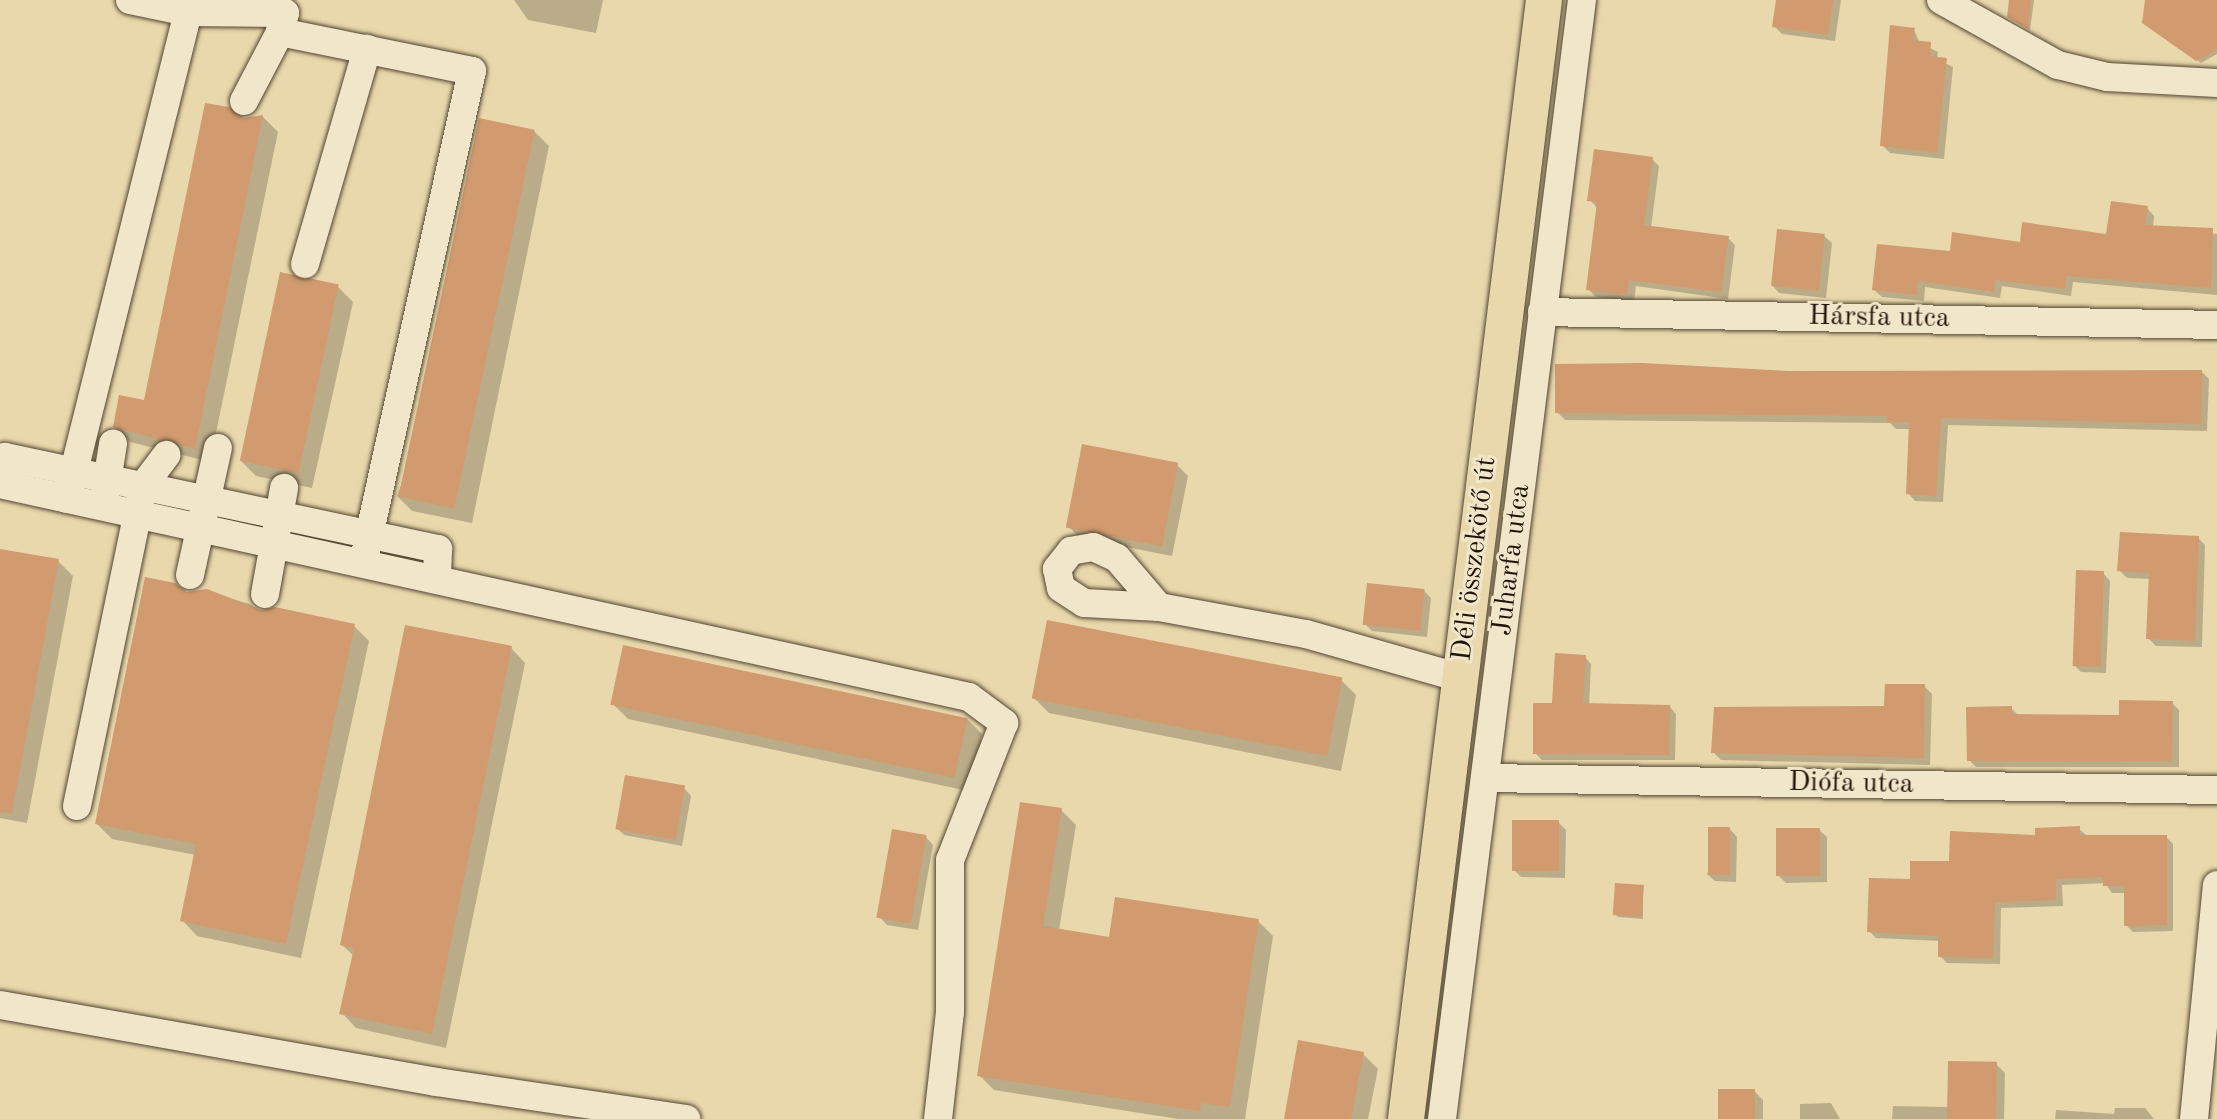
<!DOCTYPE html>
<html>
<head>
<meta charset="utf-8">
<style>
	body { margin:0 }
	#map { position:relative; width:2217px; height:1119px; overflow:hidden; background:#e9d8ac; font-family:"Old Standard TT",serif }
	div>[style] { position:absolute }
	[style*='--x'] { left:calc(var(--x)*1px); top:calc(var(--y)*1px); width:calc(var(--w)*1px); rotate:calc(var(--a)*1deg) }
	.shadow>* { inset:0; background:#0003 }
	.building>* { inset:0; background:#d19a6f; transform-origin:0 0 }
	.roads { filter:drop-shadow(0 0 2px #514532) drop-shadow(0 0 2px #514532) }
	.minor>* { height:28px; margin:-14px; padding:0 14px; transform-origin:14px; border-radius:14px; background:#f1e6c9 }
	.major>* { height:36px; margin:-18px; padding:0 18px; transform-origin:18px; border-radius:18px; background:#e9d8ac }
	span { translate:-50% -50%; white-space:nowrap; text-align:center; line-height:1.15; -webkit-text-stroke:6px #f1e6c9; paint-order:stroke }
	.street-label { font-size:28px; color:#1e1409 }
</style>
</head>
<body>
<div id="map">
	<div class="shadow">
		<i style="clip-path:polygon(514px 0,603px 0,596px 33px,528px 20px)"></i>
		<i style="clip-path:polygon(1778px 0,1841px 0,1835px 41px,1782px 34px,1774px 26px)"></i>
		<i style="clip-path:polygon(2011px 0,2034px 0,2030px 30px,2012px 20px)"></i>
		<i style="clip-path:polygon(2147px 0,2217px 0,2217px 54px,2201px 63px,2148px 26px)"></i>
		<i style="clip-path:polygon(1914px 30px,1920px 43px,1938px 52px,1937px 59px,1953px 67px,1944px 159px,1890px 153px,1882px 145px)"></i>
		<i style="clip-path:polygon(263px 117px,278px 132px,210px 462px,130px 442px,115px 427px,146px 403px,243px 120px)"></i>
		<i style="clip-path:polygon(534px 131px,549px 146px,472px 523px,412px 511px,397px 496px)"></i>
		<i style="clip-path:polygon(1652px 159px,1659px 166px,1651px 228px,1728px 238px,1735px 245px,1728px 299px,1636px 286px,1634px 301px,1596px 297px,1588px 289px,1598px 209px,1590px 200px)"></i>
		<i style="clip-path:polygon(2147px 208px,2154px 216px,2153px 227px,2217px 234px,2217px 295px,2073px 282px,2071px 296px,2002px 286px,2000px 298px,1925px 287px,1924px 301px,1882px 297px,1874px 290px,1952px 253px,2108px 236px)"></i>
		<i style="clip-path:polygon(1824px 236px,1832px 243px,1826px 298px,1779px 293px,1772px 285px)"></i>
		<i style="clip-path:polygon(338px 287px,353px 302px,312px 488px,256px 476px,241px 461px)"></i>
		<i style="clip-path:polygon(2202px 372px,2209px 379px,2207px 431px,1948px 425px,1943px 502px,1915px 501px,1908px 493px,1911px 429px,1896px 429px,1890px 423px,1565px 420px,1557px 412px,1788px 373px)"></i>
		<i style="clip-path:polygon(1177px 465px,1188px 476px,1172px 556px,1080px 538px,1068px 526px)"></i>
		<i style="clip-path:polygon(2198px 538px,2205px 545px,2202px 647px,2156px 646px,2148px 638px,2151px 579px,2127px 578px,2119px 570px)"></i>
		<i style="clip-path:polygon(0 551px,58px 561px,73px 576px,27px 823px,0 818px)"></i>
		<i style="clip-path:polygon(2103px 573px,2110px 581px,2106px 673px,2081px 672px,2074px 665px)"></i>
		<i style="clip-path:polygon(201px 590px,250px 604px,261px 613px,354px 626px,369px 641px,301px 958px,197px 936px,182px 920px,196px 855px,112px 839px,97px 824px,187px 594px)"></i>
		<i style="clip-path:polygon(1424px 591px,1431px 598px,1427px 637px,1372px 631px,1365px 624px)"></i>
		<i style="clip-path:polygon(511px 648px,525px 663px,446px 1048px,356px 1028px,342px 1013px,354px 956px,342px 945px)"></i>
		<i style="clip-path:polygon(1585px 657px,1591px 664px,1589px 706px,1670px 707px,1676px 714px,1675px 760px,1542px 760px,1535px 753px,1554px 705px)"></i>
		<i style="clip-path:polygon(1341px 680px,1356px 695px,1341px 771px,1049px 713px,1034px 698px)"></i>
		<i style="clip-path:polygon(1924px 686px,1932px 694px,1930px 765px,1721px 760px,1713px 752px,1886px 708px)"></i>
		<i style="clip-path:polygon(2172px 703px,2179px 710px,2179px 767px,1976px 767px,1969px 760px,2011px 708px,2019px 716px,2121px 717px)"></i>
		<i style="clip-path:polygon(613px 704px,967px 719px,982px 734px,973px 792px,628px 719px)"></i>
		<i style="clip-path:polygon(684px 788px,691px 796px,682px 846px,624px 835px,617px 828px)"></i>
		<i style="clip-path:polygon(1061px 810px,1076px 825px,1059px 930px,1111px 939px,1258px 921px,1273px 936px,1245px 1119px,1178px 1119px,994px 1090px,979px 1075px)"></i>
		<i style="clip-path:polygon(1558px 822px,1566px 830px,1565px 878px,1521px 877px,1514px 870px)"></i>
		<i style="clip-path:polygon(1730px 829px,1737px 837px,1736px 882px,1715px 881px,1707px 874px)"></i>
		<i style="clip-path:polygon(2079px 829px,2086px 835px,2166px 837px,2173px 844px,2173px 931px,2133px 932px,2126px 925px,2126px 893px,2112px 893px,2105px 883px,2062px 885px,2063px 906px,2001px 908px,2000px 964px,1947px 963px,1940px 956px,1940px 941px,1876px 938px,1869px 931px,1912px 881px,1951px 863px)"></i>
		<i style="clip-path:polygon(1819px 830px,1827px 837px,1827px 882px,1786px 883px,1778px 875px)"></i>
		<i style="clip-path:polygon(926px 837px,933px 845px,918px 930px,887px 925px,880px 917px)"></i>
		<i style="clip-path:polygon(1643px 887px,1643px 919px,1618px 917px,1615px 914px)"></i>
		<i style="clip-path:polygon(1363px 1054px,1378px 1069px,1368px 1119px,1286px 1119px)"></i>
		<i style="clip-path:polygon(1996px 1064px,2005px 1073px,2004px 1119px,1892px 1119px,1893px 1106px,1949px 1107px)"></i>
		<i style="clip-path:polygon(1754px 1091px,1763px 1100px,1763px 1119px,1720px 1119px)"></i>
		<i style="clip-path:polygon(1831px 1103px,1840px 1119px,1800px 1119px,1800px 1104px)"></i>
		<i style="clip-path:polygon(2115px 1108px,2145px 1108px,2154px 1119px,2055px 1119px,2056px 1110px,2114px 1114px)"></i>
	</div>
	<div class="building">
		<i style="clip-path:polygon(1776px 0,1833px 0,1828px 35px,1772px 27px)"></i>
		<i style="clip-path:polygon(2009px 0,2031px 0,2028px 29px,2007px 17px)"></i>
		<i style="clip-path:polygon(2145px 0,2217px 0,2217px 50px,2196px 61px,2142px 23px)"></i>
		<i style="clip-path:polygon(1890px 25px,1915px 28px,1913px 40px,1931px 42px,1930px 56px,1947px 58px,1937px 153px,1880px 146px)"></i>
		<i style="clip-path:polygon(205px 103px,229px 107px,244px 118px,263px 115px,195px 449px,113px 427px,119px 395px,144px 400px)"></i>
		<i style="left:479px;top:118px;width:57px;height:387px;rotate:12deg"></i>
		<i style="clip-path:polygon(1594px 149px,1653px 157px,1644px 225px,1729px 236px,1721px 292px,1629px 280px,1627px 295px,1586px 290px,1597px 202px,1587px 201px)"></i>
		<i style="clip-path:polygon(2111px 201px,2148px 206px,2145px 225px,2213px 228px,2211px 288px,2066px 276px,2065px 289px,1995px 280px,1994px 292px,1918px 281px,1917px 295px,1872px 290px,1877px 244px,1950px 251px,1952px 232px,2020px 242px,2022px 222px,2106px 234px)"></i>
		<i style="left:1777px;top:229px;width:48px;height:57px;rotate:6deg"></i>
		<i style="left:280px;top:272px;width:60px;height:193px;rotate:12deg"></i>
		<i style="clip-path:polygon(1642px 363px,1788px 371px,2202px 370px,2201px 424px,1941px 418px,1936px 496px,1906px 494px,1909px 422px,1887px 422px,1887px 416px,1555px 413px,1555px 364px)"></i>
		<i style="left:1082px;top:444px;width:98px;height:85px;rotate:11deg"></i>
		<i style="clip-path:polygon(2120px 532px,2199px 536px,2195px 641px,2146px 639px,2149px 573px,2117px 571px)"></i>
		<i style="clip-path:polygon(0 549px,59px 559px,12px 813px,0 812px)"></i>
		<i style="left:2076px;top:570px;width:28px;height:96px;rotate:2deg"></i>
		<i style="clip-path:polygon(145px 577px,175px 583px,187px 592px,207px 589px,261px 610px,275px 607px,355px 624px,286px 944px,180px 921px,196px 844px,95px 824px)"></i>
		<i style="left:1367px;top:583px;width:58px;height:42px;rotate:6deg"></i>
		<i style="left:1047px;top:620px;width:301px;height:80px;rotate:11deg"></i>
		<i style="clip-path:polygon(405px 625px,512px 646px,432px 1034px,339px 1014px,354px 948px,340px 945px)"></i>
		<i style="left:623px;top:645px;width:352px;height:61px;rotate:12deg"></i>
		<i style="clip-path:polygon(1555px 653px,1586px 655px,1583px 703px,1670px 705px,1669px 755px,1533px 754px,1533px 703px,1552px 703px)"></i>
		<i style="clip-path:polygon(1885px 684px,1925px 684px,1924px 758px,1711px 753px,1714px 707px,1884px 706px)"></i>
		<i style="clip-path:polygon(2119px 700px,2173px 701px,2172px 761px,1967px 761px,1966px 707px,2012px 706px,2012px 714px,2119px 715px)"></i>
		<i style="left:625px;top:775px;width:61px;height:55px;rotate:10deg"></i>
		<i style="clip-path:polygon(1020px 802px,1062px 808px,1043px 926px,1109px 937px,1115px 897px,1259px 919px,1230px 1107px,1201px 1103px,1200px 1111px,977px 1076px)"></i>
		<i style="left:1512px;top:820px;width:47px;height:51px"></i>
		<i style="clip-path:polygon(2080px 826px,2080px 835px,2167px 835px,2167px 925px,2124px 926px,2124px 886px,2103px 886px,2103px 877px,2056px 879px,2056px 900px,1995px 902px,1993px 958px,1938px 957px,1938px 936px,1867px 932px,1869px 878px,1910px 879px,1910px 861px,1949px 861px,1950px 831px,2035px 835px,2035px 828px)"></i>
		<i style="left:1708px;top:827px;width:22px;height:48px"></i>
		<i style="left:1776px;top:828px;width:44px;height:48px"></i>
		<i style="left:892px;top:829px;width:35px;height:90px;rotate:10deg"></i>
		<i style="left:1615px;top:883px;width:29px;height:32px;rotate:4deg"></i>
		<i style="clip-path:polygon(1298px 1040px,1364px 1052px,1351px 1119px,1284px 1119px)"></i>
		<i style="left:1948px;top:1061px;width:49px;height:58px;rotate:1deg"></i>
		<i style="left:1718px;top:1089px;width:37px;height:30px"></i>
	</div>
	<div class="roads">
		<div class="minor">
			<i style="--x:130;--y:0;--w:59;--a:11.7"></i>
			<i style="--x:188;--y:12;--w:97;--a:0.6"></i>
			<i style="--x:285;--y:13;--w:20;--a:105"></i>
			<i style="--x:280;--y:32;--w:196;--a:11.5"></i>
			<i style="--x:472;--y:71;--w:504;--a:102.49"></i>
			<i style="--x:1941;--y:0;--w:134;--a:29.1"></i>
			<i style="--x:2058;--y:65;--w:50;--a:13.8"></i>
			<i style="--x:2107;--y:77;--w:110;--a:3.1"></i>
			<i style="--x:244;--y:101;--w:78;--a:-62.4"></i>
			<i style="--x:305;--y:264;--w:224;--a:-73.9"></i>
			<i style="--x:1542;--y:312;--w:675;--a:1.1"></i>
			<i style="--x:0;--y:472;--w:16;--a:-72"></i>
			<i style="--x:5;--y:457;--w:443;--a:12"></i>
			<i style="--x:438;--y:549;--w:30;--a:92"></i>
			<i style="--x:0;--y:484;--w:992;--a:12.4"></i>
			<i style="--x:969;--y:697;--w:44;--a:36.6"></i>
			<i style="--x:1004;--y:723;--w:147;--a:111.5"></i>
			<i style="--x:950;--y:860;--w:152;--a:90"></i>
			<i style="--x:950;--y:1012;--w:108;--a:96.4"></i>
			<i style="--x:105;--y:494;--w:51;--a:-80.9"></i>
			<i style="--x:67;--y:499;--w:502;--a:-76.05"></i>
			<i style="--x:190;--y:575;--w:130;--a:-77.6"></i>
			<i style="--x:265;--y:594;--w:108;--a:-79.8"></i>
			<i style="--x:1159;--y:607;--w:65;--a:-130.6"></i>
			<i style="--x:1117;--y:558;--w:26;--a:-155"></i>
			<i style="--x:1093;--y:547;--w:22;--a:170"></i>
			<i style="--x:1071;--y:551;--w:23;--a:128"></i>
			<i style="--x:1057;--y:569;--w:19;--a:78"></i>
			<i style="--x:1061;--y:588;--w:27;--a:33"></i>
			<i style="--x:1084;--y:603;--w:75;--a:3.1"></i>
			<i style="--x:1159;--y:607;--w:149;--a:10.4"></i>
			<i style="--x:1306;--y:634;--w:160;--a:15.9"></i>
			<i style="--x:1486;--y:778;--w:731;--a:0.94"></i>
			<i style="--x:77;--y:806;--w:327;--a:-78.3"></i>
			<i style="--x:143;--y:486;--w:39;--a:-53"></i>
			<i style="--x:0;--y:1005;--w:443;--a:10"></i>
			<i style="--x:436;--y:1082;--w:253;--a:8.4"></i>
			<i style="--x:1442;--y:1119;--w:1128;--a:-82.87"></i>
			<i style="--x:2194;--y:1119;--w:235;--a:-84.4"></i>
		</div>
		<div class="major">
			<i style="--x:1406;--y:1119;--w:1127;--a:-82.97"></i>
		</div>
	</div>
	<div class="street-label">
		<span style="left:1879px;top:318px;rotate:1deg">Hársfa utca</span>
		<span style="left:1475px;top:559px;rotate:-83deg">Déli összekötő út</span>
		<span style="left:1512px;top:560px;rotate:-83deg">Juharfa utca</span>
		<span style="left:1851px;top:784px;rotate:1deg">Diófa utca</span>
	</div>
</div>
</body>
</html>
